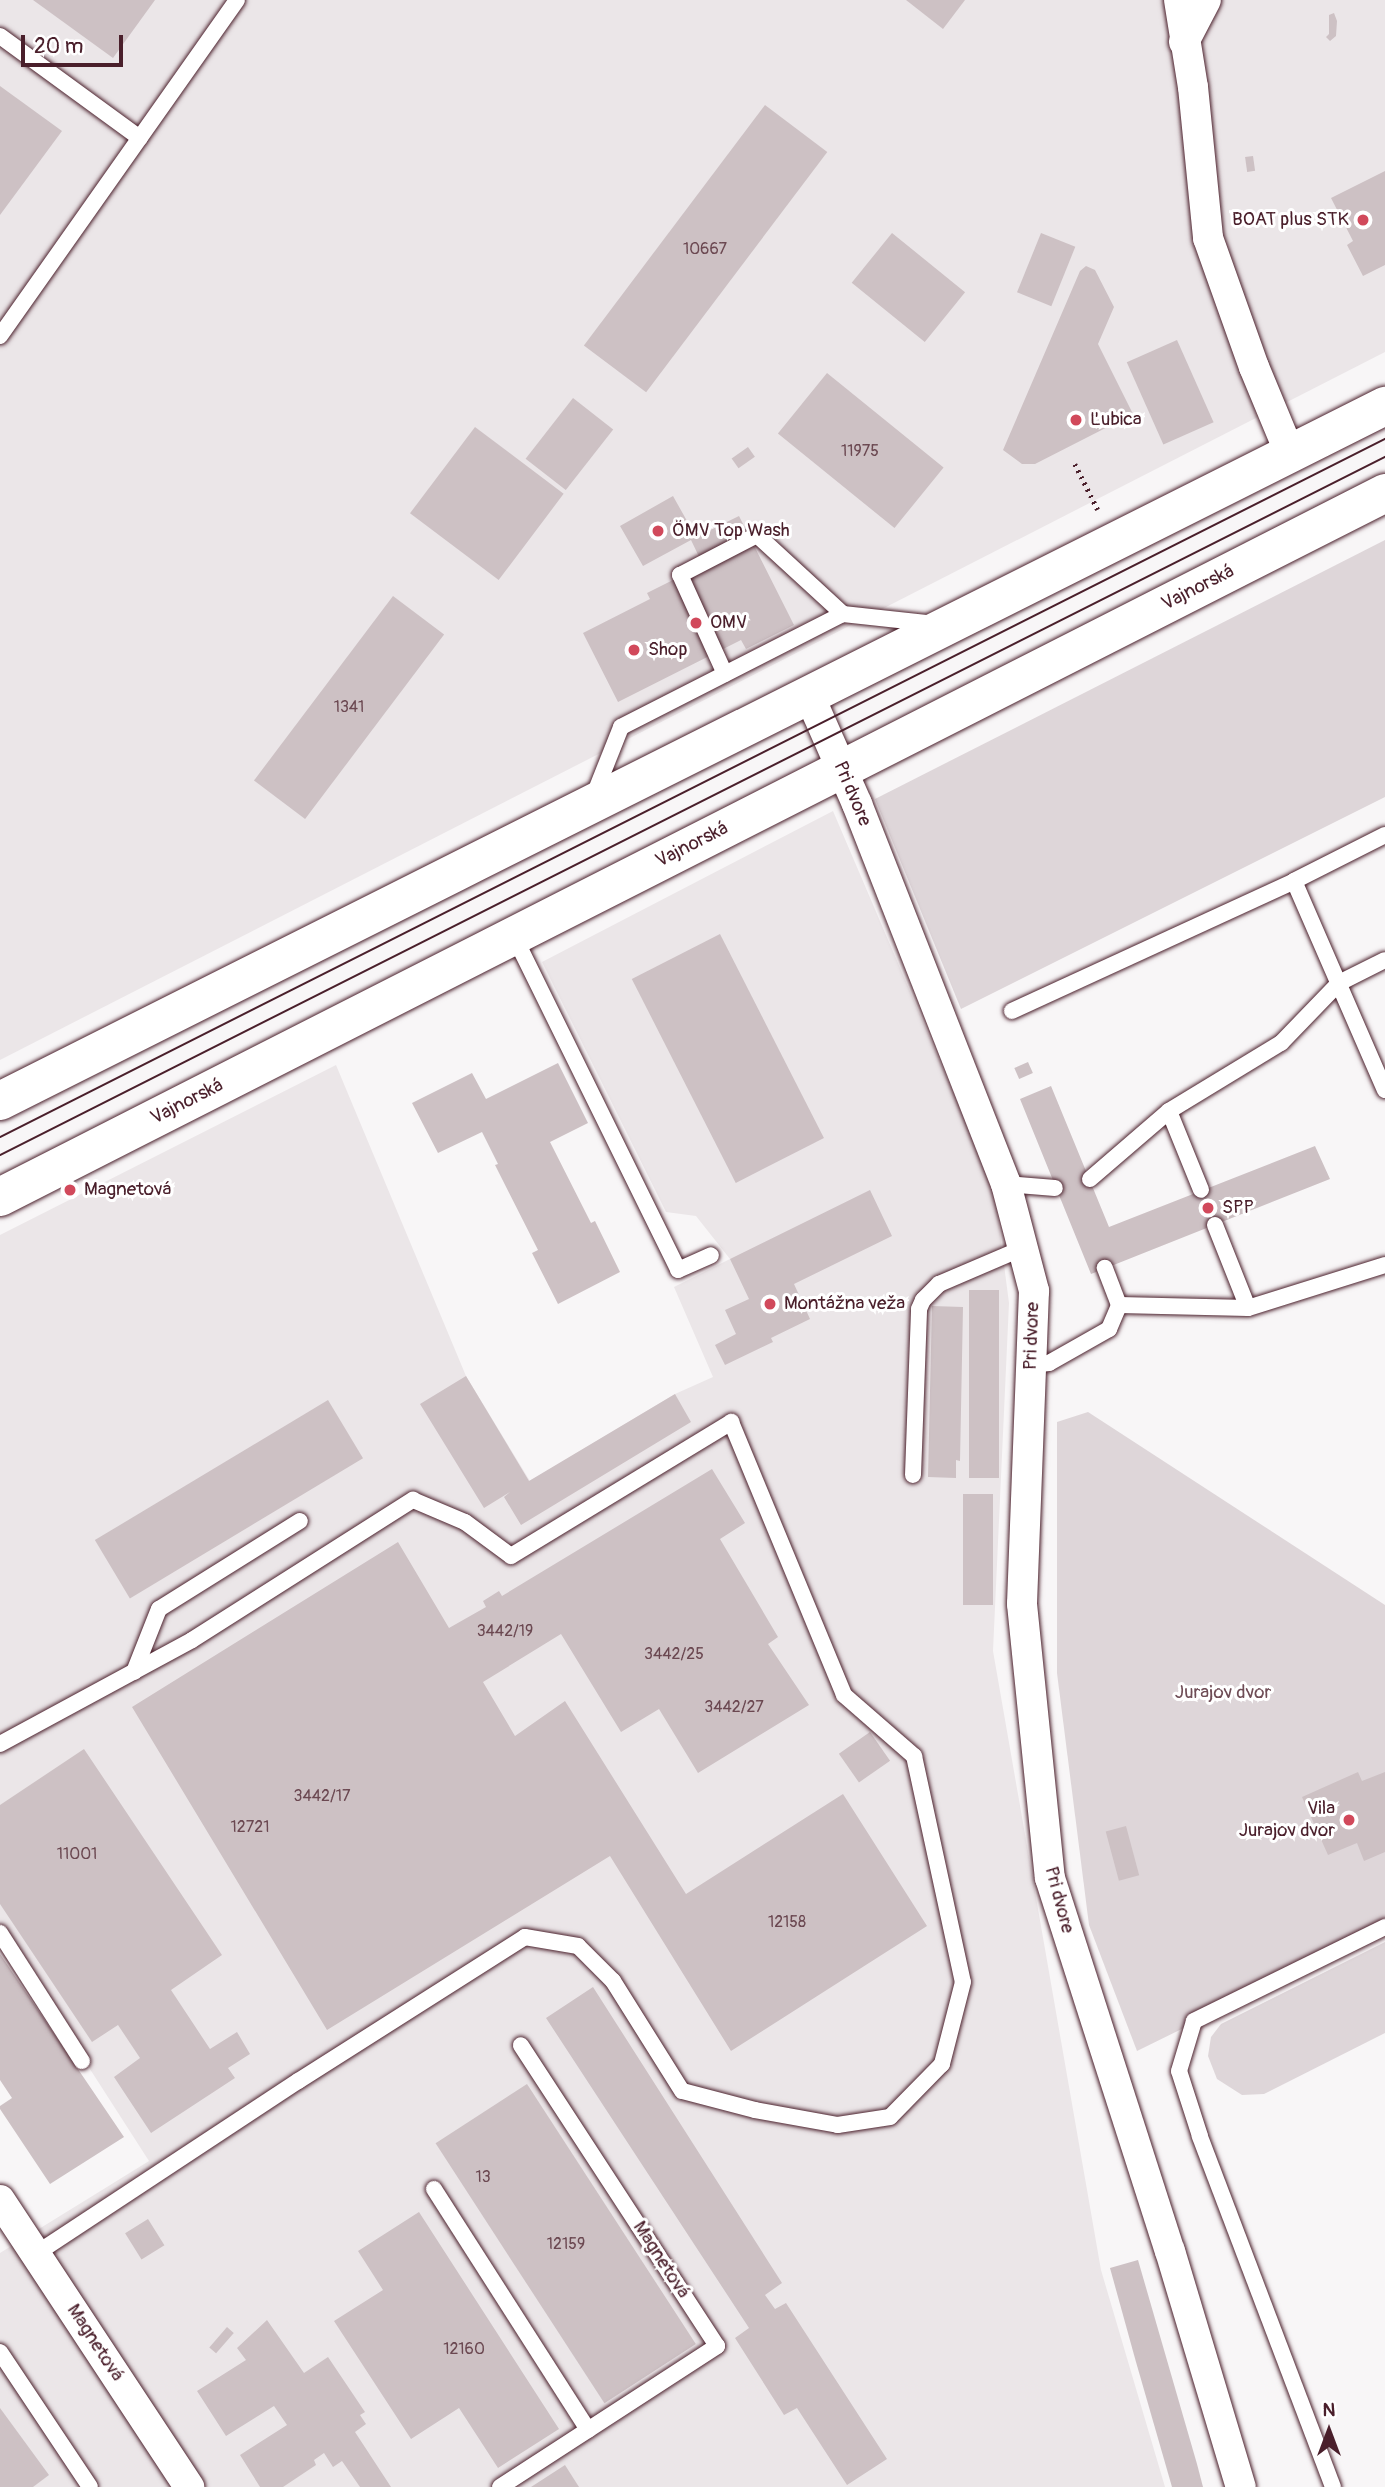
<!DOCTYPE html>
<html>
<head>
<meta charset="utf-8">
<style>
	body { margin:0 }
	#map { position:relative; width:1385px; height:2487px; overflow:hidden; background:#f8f6f7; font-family:Pangolin,sans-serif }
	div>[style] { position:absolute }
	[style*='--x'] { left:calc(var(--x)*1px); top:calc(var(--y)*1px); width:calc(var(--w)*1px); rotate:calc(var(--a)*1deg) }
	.built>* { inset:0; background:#ebe6e8 }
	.green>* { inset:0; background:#ded6d9 }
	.building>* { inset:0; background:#cdc1c4; transform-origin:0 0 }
	.path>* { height:4.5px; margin-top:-2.25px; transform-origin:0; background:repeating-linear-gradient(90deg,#4a1f2b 0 2px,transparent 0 7px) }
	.roads { filter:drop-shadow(0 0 2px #4a1f2b) drop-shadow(0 0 2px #4a1f2b) }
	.service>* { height:16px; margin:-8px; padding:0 8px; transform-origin:8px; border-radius:8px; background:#fff }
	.minor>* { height:30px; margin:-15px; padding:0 15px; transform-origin:15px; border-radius:15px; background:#fff }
	.secondary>* { height:38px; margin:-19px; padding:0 19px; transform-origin:19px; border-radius:19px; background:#fff }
	.tram>* { height:2px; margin:-1px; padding:0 1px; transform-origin:1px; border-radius:1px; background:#4a1f2b }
	.dots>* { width:19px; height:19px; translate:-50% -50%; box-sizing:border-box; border:4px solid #fff; border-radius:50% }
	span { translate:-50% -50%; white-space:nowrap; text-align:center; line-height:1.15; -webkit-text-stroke:6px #fff; paint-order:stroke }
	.number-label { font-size:16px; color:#6b4851 }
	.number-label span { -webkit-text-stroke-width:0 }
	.poi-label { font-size:19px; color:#4a1f2b }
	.right { translate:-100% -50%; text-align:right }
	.left { translate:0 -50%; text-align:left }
	.street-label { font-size:19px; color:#4a1f2b }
	.park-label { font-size:19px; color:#6f4d56 }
	.north { position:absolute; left:1294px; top:2396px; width:70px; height:70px; -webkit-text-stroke:5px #fff; paint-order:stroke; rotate:0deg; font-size:19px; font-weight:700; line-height:28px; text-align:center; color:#4a1f2b }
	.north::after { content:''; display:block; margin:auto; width:24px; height:32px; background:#4a1f2b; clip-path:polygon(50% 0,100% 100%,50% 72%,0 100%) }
	.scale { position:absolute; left:21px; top:35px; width:102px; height:32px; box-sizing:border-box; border:4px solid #4a1f2b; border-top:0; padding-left:9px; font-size:21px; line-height:24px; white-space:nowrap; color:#4a1f2b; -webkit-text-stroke:5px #fff; paint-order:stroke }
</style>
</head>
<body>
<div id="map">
	<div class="built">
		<i style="clip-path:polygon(0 0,1385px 0,1385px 352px,0 1060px)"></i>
		<i style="clip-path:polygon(833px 811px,994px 1188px,1009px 1303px,993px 1651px,1101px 2270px,1165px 2487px,0 2487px,0 2253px,149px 2161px,0 1929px,0 1235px,336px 1065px,466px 1376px,530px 1481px,675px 1394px,713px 1377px,674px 1287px,730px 1259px,696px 1216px,666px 1212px,542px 962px)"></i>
	</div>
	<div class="green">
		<i style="clip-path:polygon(1385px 540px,1385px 797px,961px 1009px,875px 799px)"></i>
		<i style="clip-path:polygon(1088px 1412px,1385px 1605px,1385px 1929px,1137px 2051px,1089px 1925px,1057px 1673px,1057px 1422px)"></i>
		<i style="clip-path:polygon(1385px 1942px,1385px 2033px,1264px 2094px,1242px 2095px,1217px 2079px,1208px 2056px,1211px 2037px,1221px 2024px)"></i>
	</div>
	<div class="building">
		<i style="clip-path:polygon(33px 0,155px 0,113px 58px)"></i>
		<i style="clip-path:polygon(906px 0,965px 0,943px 29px)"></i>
		<i style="clip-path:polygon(1334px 13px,1337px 21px,1336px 36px,1330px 41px,1326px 37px,1329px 34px,1329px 15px)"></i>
		<i style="clip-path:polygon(0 86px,62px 131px,0 215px)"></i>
		<i style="left:765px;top:105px;width:78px;height:301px;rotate:37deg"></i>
		<i style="left:1253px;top:156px;width:15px;height:8px;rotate:82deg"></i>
		<i style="clip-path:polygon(1385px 171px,1385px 265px,1363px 276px,1347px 245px,1353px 241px,1331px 198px)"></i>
		<i style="left:892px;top:233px;width:94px;height:64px;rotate:39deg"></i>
		<i style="left:1041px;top:233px;width:37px;height:64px;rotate:22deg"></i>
		<i style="clip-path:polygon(1086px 266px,1095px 270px,1114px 307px,1098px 344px,1133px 414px,1035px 464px,1022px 464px,1003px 450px,1080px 271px)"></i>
		<i style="left:1177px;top:340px;width:90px;height:55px;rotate:66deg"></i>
		<i style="left:827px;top:373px;width:150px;height:78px;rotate:39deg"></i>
		<i style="left:573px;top:398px;width:51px;height:77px;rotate:38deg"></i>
		<i style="left:475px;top:427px;width:111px;height:108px;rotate:37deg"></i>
		<i style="left:748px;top:447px;width:12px;height:20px;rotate:55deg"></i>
		<i style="clip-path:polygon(673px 496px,696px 537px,739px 516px,794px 625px,746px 649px,741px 640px,618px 702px,583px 633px,650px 599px,647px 593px,703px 565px,691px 540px,643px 566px,620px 526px)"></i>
		<i style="left:393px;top:596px;width:64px;height:231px;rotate:37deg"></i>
		<i style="left:720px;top:934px;width:229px;height:99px;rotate:63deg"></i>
		<i style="left:1028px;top:1062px;width:12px;height:15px;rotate:66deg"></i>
		<i style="clip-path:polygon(558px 1063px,588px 1123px,550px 1142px,591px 1223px,595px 1221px,620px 1272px,558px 1304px,532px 1253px,538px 1250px,495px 1165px,498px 1164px,482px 1132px,438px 1153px,412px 1103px,472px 1073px,486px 1099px)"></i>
		<i style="clip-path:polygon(1051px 1086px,1109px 1227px,1315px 1146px,1330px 1179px,1091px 1274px,1020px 1099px)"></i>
		<i style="clip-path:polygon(870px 1190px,892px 1236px,794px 1284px,810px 1319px,771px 1338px,773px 1342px,725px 1365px,715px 1345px,736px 1334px,725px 1310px,749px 1299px,730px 1259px)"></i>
		<i style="left:969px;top:1290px;width:30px;height:188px"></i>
		<i style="clip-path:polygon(932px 1306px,963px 1307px,960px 1461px,956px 1460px,956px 1478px,928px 1477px)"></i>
		<i style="clip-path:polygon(466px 1376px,529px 1481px,675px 1394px,691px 1422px,521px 1525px,504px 1497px,510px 1492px,484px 1508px,420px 1404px)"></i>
		<i style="left:328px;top:1400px;width:68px;height:272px;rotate:59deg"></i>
		<i style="clip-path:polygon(712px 1469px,745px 1523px,720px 1539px,778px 1637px,768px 1644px,809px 1705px,698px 1773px,659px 1709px,621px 1732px,561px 1634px,483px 1682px,515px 1736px,565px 1701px,686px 1894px,843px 1794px,927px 1926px,731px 2051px,610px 1856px,327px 2030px,132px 1707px,398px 1542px,449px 1628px,486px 1607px,483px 1601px,499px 1591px,502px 1596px)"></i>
		<i style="left:963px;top:1494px;width:30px;height:111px"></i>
		<i style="left:870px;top:1732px;width:35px;height:38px;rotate:55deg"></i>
		<i style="clip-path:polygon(84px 1749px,222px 1955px,171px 1990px,210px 2049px,237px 2032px,250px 2054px,228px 2068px,235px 2078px,151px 2133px,114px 2077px,140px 2058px,118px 2025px,92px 2042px,0 1904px,0 1805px)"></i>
		<i style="clip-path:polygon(1358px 1772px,1362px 1781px,1385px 1772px,1385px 1852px,1364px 1861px,1357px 1843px,1328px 1855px,1302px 1797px)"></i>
		<i style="left:1126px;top:1826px;width:51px;height:21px;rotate:75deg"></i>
		<i style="clip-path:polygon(0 1954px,124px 2137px,50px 2184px,0 2109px,0 2106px,12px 2098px,0 2080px)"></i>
		<i style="clip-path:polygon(593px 1987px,782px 2283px,765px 2295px,775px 2309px,786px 2303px,887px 2459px,847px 2485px,797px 2408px,784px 2415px,735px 2338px,749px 2328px,546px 2018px)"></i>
		<i style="left:527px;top:2084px;width:310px;height:109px;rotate:57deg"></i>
		<i style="clip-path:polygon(419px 2212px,559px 2429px,498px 2468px,459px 2408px,411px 2439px,334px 2321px,383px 2290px,358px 2251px)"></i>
		<i style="left:148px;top:2219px;width:31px;height:27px;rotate:58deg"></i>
		<i style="clip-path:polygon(1138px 2260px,1197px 2464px,1203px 2487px,1172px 2487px,1136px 2362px,1110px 2268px)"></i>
		<i style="clip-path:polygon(267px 2320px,304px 2373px,328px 2357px,365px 2412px,360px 2415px,366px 2424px,355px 2432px,391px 2487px,360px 2487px,342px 2461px,333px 2467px,324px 2453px,314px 2460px,316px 2465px,283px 2487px,260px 2487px,240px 2455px,287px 2425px,274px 2406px,226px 2436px,197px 2391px,246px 2360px,237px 2348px)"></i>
		<i style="left:227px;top:2327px;width:9px;height:27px;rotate:41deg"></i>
		<i style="clip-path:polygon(0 2408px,49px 2475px,33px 2487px,0 2487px)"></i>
		<i style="clip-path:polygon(565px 2465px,579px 2487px,531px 2487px)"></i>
	</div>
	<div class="path">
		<i style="--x:1075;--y:464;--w:51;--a:63.4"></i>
	</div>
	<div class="roads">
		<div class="service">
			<i style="--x:0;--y:36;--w:173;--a:36.1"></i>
			<i style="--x:0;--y:336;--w:411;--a:-54.8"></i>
			<i style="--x:725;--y:674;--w:109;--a:-114.4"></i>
			<i style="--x:680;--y:575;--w:87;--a:-27.5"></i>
			<i style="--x:757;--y:535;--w:117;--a:42.6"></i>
			<i style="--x:594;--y:795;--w:73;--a:-68.3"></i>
			<i style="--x:621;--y:727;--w:249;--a:-27"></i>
			<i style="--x:843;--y:614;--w:93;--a:6.2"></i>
			<i style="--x:1385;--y:835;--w:102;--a:153.2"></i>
			<i style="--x:1294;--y:881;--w:228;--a:66.5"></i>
			<i style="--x:514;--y:936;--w:372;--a:63.8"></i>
			<i style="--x:678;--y:1270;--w:36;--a:-24"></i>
			<i style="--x:1012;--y:1011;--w:311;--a:-24.7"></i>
			<i style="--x:1169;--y:1111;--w:85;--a:67.9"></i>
			<i style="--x:1090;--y:1179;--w:104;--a:-40.7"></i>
			<i style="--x:1169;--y:1111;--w:131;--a:-31.3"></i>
			<i style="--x:1281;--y:1043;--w:83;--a:-46"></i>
			<i style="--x:1339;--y:983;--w:51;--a:-26.6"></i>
			<i style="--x:1006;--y:1184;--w:49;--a:4.7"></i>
			<i style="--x:1215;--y:1225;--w:89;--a:68.3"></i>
			<i style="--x:1248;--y:1308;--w:144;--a:-17.4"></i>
			<i style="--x:1119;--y:1305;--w:129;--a:1.3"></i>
			<i style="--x:1031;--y:1365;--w:18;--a:-6"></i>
			<i style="--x:1049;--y:1363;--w:69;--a:-29.5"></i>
			<i style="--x:1109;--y:1329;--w:26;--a:-67"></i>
			<i style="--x:1119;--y:1305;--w:40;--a:-111"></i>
			<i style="--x:913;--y:1475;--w:166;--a:-87.9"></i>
			<i style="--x:919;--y:1309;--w:10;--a:-66"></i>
			<i style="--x:923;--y:1300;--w:23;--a:-45"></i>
			<i style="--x:939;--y:1284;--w:91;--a:-23.2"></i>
			<i style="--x:134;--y:1672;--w:68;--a:-68.4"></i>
			<i style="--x:159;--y:1609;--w:166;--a:-32"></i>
			<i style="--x:0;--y:1744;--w:218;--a:-28.4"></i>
			<i style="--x:192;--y:1640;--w:262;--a:-32.4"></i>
			<i style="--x:413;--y:1500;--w:56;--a:22.9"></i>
			<i style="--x:465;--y:1522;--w:57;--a:36.5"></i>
			<i style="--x:511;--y:1556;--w:258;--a:-31.3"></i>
			<i style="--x:731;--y:1422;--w:295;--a:67.5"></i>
			<i style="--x:844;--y:1695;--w:93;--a:41.1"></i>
			<i style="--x:914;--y:1756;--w:231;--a:77.8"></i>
			<i style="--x:963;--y:1982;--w:85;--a:104.4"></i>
			<i style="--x:942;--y:2064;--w:74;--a:134.5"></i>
			<i style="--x:890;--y:2117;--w:53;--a:171.3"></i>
			<i style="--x:838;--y:2125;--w:84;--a:-169.8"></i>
			<i style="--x:755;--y:2110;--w:75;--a:-165.4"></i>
			<i style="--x:682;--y:2091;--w:130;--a:-122.1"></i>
			<i style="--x:613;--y:1981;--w:49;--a:-135"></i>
			<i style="--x:578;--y:1946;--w:54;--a:-170.4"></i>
			<i style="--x:525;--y:1937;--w:269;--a:147.6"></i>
			<i style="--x:298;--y:2081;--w:314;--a:146.6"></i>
			<i style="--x:0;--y:1933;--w:152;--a:57.4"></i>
			<i style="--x:434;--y:2189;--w:286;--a:57.4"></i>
			<i style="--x:0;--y:2352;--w:162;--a:56.3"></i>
			<i style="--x:500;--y:2487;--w:259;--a:-33"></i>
			<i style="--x:717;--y:2346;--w:359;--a:-123.1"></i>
			<i style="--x:1333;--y:2487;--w:375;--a:-110.8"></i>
			<i style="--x:1200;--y:2136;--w:68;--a:-107.9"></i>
			<i style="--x:1179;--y:2071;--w:52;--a:-73.3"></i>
			<i style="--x:1194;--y:2021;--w:213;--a:-26.2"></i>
		</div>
		<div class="minor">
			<i style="--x:1179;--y:0;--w:88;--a:80.9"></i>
			<i style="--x:1193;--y:87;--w:152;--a:84.3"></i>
			<i style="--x:1208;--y:238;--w:137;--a:70.4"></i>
			<i style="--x:1254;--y:367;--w:94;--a:67.5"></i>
			<i style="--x:1184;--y:42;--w:47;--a:-62.4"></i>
			<i style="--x:809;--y:695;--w:119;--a:66.2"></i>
			<i style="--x:857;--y:804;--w:408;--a:68.6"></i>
			<i style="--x:1006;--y:1184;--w:111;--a:75.3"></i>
			<i style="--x:1034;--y:1291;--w:313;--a:92.2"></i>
			<i style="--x:1022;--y:1604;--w:275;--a:84.2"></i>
			<i style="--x:1050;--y:1878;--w:392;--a:72.2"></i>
			<i style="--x:1170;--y:2251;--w:246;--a:73.3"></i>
			<i style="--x:0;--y:2200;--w:344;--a:56.6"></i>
		</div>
		<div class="secondary">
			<i style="--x:0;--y:1101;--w:1550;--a:-26.65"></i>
			<i style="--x:0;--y:1197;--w:1554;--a:-26.94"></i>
		</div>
	</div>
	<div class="tram">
		<i style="--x:0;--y:1137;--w:1551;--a:-26.75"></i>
		<i style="--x:0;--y:1155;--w:1551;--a:-26.75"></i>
	</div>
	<div class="dots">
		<i style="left:1363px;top:220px;background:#d1495b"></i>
		<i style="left:1076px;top:420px;background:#d1495b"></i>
		<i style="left:658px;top:531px;background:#d1495b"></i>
		<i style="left:696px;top:623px;background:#d1495b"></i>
		<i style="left:634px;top:650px;background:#d1495b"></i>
		<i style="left:70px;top:1190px;background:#d1495b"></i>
		<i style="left:1208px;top:1208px;background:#d1495b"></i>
		<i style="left:770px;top:1304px;background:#d1495b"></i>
		<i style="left:1349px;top:1820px;background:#d1495b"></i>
	</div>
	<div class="number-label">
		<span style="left:705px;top:249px">10667</span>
		<span style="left:860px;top:451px">11975</span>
		<span style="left:349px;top:707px">1341</span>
		<span style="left:505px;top:1631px">3442/19</span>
		<span style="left:674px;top:1654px">3442/25</span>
		<span style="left:734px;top:1707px">3442/27</span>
		<span style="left:322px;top:1796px">3442/17</span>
		<span style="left:250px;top:1827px">12721</span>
		<span style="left:77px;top:1854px">11001</span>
		<span style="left:787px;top:1922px">12158</span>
		<span style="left:483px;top:2177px">13</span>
		<span style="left:566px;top:2244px">12159</span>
		<span style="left:464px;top:2349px">12160</span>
	</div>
	<div class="poi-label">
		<span class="right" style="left:1349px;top:220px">BOAT plus STK</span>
		<span class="left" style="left:1090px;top:420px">Ľubica</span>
		<span class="left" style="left:672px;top:531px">ÖMV Top Wash</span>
		<span class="left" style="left:710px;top:623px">OMV</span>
		<span class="left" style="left:648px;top:650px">Shop</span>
		<span class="left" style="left:84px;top:1190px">Magnetová</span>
		<span class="left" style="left:1222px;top:1208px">SPP</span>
		<span class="left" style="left:784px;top:1304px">Montážna veža</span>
		<span class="right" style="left:1335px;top:1820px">Vila<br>Jurajov dvor</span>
	</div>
	<div class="street-label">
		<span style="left:1198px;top:588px;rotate:-27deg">Vajnorská</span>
		<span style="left:852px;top:794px;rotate:67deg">Pri dvore</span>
		<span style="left:692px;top:845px;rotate:-27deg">Vajnorská</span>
		<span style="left:187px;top:1102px;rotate:-27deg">Vajnorská</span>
		<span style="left:1032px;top:1336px;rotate:-88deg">Pri dvore</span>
		<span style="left:1059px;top:1900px;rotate:75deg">Pri dvore</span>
		<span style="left:661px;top:2260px;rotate:57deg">Magnetová</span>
		<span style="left:95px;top:2343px;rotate:57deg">Magnetová</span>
	</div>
	<div class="park-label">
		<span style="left:1223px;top:1693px">Jurajov dvor</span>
	</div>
	<div class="north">N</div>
	<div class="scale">20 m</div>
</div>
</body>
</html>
